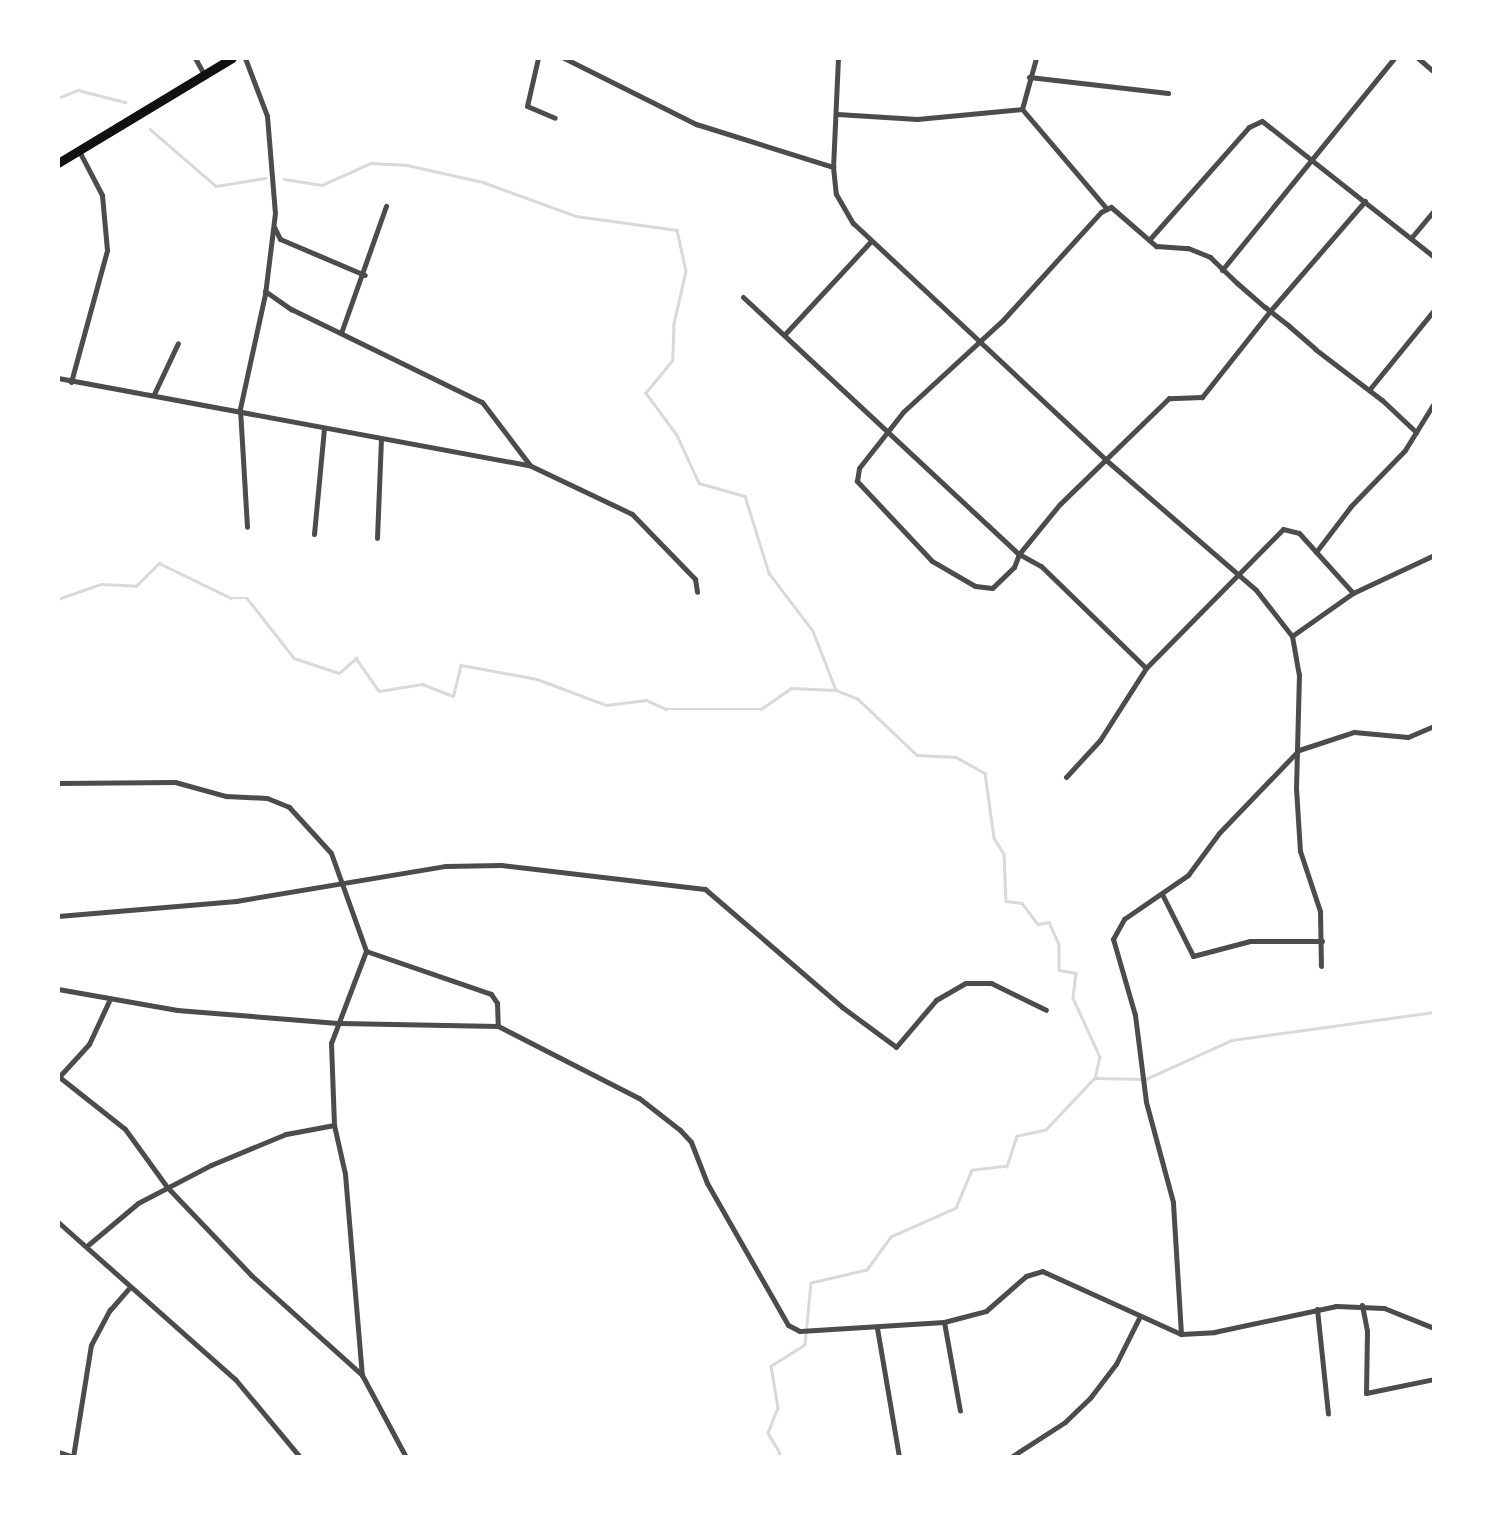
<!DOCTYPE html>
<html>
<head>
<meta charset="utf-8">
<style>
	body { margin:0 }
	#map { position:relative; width:1492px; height:1515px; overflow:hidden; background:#fff; font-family:Quicksand,sans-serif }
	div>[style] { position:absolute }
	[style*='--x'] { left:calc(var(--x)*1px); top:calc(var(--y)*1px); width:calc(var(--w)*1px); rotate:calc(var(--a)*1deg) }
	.stream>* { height:2.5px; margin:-1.25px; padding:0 1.25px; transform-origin:1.25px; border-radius:1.25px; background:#d9d9d9 }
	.minor>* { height:5px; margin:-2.5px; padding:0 2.5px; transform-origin:2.5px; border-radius:2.5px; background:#4c4c4c }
	.primary>* { height:9px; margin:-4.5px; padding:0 4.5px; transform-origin:4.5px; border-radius:4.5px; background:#111 }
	span { translate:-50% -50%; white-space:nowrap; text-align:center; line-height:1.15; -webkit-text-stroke:7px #fff; paint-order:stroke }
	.frame { position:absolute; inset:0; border:60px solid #fff; pointer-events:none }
</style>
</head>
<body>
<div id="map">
	<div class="stream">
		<i style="--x:58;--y:98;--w:22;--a:-22"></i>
		<i style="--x:78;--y:90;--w:49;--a:14.3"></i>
		<i style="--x:150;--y:129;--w:87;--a:40.8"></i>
		<i style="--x:216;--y:186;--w:50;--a:-9.3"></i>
		<i style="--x:284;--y:179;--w:38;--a:9"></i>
		<i style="--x:322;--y:185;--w:54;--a:-24.2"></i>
		<i style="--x:371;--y:163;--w:36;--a:3"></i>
		<i style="--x:407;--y:165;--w:78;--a:12.6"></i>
		<i style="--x:483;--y:182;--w:99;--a:20.1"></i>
		<i style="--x:576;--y:216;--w:102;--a:7.9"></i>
		<i style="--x:677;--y:230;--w:42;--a:77.6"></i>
		<i style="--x:686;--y:271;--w:54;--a:102.8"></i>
		<i style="--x:674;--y:324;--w:36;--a:92"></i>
		<i style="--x:673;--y:360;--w:43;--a:129.3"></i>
		<i style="--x:646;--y:393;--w:52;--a:53.6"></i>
		<i style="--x:677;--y:435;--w:53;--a:65.4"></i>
		<i style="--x:699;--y:483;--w:48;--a:15.8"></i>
		<i style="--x:745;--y:496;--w:81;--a:72.7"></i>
		<i style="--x:769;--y:573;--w:73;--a:52.8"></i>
		<i style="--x:813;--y:631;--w:63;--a:68.7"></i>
		<i style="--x:58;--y:599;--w:46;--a:-19.2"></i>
		<i style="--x:101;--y:584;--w:35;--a:3"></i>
		<i style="--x:136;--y:586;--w:33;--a:-45"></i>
		<i style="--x:159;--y:563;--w:80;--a:25.9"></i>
		<i style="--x:231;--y:598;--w:16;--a:0"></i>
		<i style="--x:247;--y:598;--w:76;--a:51.9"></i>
		<i style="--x:294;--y:658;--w:47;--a:18.4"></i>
		<i style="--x:339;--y:673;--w:23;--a:-41"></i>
		<i style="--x:356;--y:658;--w:40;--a:55.1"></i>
		<i style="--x:379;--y:691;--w:44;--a:-9.2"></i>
		<i style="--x:422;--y:684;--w:33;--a:21"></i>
		<i style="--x:453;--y:696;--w:32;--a:-76"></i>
		<i style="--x:461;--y:665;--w:77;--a:10.4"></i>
		<i style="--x:537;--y:679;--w:74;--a:20.6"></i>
		<i style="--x:606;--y:705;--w:40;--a:-7.1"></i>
		<i style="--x:646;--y:700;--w:22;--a:24"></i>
		<i style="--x:666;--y:709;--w:95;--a:0"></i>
		<i style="--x:761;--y:709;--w:37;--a:-35"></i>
		<i style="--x:791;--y:688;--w:45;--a:2.5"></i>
		<i style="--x:836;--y:690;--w:24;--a:22"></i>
		<i style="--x:858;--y:699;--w:81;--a:43.5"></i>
		<i style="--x:917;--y:755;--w:39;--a:3"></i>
		<i style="--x:956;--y:757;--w:33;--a:29"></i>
		<i style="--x:985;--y:773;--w:66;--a:82.1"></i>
		<i style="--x:994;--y:838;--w:19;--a:58"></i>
		<i style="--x:1004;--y:854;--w:47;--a:87.6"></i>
		<i style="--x:1006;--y:901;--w:16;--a:7"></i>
		<i style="--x:1022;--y:903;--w:26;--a:53"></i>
		<i style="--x:1038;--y:924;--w:11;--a:-10"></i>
		<i style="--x:1049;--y:922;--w:24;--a:66"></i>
		<i style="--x:1059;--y:944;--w:26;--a:90"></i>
		<i style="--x:1059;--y:970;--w:17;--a:10"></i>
		<i style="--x:1076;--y:973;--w:25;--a:97"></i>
		<i style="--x:1073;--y:998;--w:65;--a:65.4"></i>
		<i style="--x:1100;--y:1057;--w:22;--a:103"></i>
		<i style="--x:1095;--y:1078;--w:71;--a:133.3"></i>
		<i style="--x:1046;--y:1130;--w:30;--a:168"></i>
		<i style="--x:1017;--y:1136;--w:32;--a:108"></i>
		<i style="--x:1007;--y:1166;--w:35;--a:173"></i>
		<i style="--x:972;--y:1170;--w:41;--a:112.8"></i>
		<i style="--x:956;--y:1208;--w:71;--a:156"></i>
		<i style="--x:891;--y:1237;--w:41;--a:126"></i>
		<i style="--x:867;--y:1270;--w:57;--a:166.9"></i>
		<i style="--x:811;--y:1283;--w:62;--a:95.5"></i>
		<i style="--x:805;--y:1345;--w:40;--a:148"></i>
		<i style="--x:771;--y:1366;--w:43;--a:80.5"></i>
		<i style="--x:778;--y:1408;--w:27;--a:112"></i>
		<i style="--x:768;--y:1433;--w:23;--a:59"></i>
		<i style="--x:780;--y:1453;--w:4;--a:117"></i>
		<i style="--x:1095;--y:1078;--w:51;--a:1.1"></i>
		<i style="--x:1146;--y:1079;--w:94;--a:-24.4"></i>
		<i style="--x:1232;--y:1040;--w:204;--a:-7.9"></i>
	</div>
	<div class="minor">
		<i style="--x:195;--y:58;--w:18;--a:61"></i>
		<i style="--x:245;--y:58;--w:62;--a:69.2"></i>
		<i style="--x:267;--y:116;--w:97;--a:85.3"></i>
		<i style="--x:275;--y:213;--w:82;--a:97"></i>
		<i style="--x:265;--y:294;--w:118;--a:102.3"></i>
		<i style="--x:240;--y:409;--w:118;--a:86.6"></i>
		<i style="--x:538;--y:58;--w:49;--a:102.9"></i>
		<i style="--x:527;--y:106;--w:30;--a:23"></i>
		<i style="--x:564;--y:58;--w:148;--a:26.6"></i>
		<i style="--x:696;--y:124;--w:144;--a:17.4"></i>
		<i style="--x:838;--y:58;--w:109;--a:92.6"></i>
		<i style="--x:833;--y:167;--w:27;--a:84"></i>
		<i style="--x:836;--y:194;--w:34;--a:60"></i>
		<i style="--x:853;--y:223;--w:347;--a:43.1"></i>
		<i style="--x:1106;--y:460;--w:198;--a:40.9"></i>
		<i style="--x:1256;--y:590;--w:58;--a:52"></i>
		<i style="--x:1292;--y:636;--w:39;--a:80"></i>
		<i style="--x:1299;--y:674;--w:114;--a:91.5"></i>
		<i style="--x:1296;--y:788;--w:63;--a:86.4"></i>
		<i style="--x:1300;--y:851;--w:63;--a:71.6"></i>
		<i style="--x:1320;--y:911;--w:55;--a:89"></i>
		<i style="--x:1418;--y:58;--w:21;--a:41"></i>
		<i style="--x:1029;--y:77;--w:140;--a:6.6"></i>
		<i style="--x:1022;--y:109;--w:53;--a:-74.6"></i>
		<i style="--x:837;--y:114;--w:80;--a:3.6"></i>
		<i style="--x:917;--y:119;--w:105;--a:-5.4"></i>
		<i style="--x:1022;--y:109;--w:131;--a:49.6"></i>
		<i style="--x:1365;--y:201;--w:145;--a:130.8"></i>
		<i style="--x:1270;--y:311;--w:110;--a:128.3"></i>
		<i style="--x:1202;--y:397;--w:33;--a:178"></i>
		<i style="--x:1169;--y:398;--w:153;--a:135.8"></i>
		<i style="--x:1059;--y:505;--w:63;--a:129.2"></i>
		<i style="--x:1019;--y:554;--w:14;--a:111"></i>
		<i style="--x:1014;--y:567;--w:30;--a:136"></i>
		<i style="--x:992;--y:588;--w:17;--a:-173"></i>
		<i style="--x:975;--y:586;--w:50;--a:-149.8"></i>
		<i style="--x:932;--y:561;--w:110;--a:-133.2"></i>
		<i style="--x:857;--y:481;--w:13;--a:-81"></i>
		<i style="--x:859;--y:468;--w:71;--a:-51.8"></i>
		<i style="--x:903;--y:412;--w:136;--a:-42.6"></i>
		<i style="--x:1003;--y:320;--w:146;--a:-47.8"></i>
		<i style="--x:1101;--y:212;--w:11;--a:-27"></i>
		<i style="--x:1111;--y:207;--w:60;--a:40.9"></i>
		<i style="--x:1156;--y:246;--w:32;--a:4"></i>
		<i style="--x:1188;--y:248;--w:24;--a:22"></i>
		<i style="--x:1210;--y:257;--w:37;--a:44"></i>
		<i style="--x:1237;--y:283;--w:37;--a:41"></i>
		<i style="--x:1265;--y:307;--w:6;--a:39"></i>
		<i style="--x:1270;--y:311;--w:24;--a:38"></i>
		<i style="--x:1289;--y:326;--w:35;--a:41"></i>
		<i style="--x:1315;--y:349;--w:84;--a:37.3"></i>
		<i style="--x:1382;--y:400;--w:47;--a:43.3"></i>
		<i style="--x:274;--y:227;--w:13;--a:63"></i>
		<i style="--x:280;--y:239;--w:92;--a:23"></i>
		<i style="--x:1411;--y:238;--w:35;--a:-50"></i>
		<i style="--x:1149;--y:240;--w:151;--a:-48.5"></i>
		<i style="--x:1249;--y:127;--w:14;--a:-25"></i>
		<i style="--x:1262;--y:121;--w:219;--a:38.3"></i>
		<i style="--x:1222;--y:270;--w:273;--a:-50.9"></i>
		<i style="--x:265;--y:291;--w:32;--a:35"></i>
		<i style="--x:291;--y:309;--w:212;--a:26"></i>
		<i style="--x:482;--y:402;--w:78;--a:52.8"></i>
		<i style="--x:743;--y:297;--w:377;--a:43"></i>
		<i style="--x:1019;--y:554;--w:25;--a:29"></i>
		<i style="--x:1041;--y:566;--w:146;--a:44.2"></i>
		<i style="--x:341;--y:333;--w:135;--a:-70.5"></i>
		<i style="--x:785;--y:334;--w:127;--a:-47.2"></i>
		<i style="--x:58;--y:378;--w:479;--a:10.5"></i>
		<i style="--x:529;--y:465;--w:114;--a:25.4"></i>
		<i style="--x:632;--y:514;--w:91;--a:45.9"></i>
		<i style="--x:695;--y:579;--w:13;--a:81"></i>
		<i style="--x:71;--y:382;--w:137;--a:-74.7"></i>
		<i style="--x:107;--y:250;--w:55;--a:-95.2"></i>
		<i style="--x:102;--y:195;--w:50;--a:-117.6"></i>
		<i style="--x:1369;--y:390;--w:103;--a:-50.9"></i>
		<i style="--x:154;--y:394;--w:56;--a:-64.8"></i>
		<i style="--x:314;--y:534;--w:105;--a:-84.6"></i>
		<i style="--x:377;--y:538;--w:98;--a:-87.7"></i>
		<i style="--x:1316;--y:552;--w:58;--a:-52.7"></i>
		<i style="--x:1351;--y:506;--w:78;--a:-46"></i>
		<i style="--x:1405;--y:450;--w:55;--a:-58.3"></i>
		<i style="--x:1292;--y:636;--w:75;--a:-35.2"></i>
		<i style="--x:1353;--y:593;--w:89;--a:-25.1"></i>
		<i style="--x:1066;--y:777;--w:50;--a:-47.4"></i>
		<i style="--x:1100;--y:740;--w:85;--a:-57.4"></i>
		<i style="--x:1146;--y:668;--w:195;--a:-45.4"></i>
		<i style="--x:1283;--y:529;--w:16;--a:14"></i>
		<i style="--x:1299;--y:533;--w:81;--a:48"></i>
		<i style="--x:58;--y:783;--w:117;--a:-0.5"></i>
		<i style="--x:175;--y:782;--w:53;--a:15.4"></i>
		<i style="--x:226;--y:796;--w:41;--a:2.8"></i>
		<i style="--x:267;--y:798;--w:24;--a:22"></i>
		<i style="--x:289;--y:807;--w:62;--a:47.6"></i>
		<i style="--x:331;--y:853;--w:104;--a:70.3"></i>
		<i style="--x:366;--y:951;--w:98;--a:110.8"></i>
		<i style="--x:331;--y:1043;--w:82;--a:87.9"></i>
		<i style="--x:334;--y:1125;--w:50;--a:77.3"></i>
		<i style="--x:345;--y:1174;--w:202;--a:85.2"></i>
		<i style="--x:1163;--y:896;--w:67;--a:63.4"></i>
		<i style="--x:1193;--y:956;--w:59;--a:-14.7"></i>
		<i style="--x:1250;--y:941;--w:72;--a:0"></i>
		<i style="--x:58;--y:916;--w:179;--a:-4.8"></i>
		<i style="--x:236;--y:901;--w:213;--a:-9.5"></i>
		<i style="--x:446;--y:866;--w:55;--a:-1"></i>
		<i style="--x:501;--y:865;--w:205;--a:6.7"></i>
		<i style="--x:705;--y:889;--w:181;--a:40.7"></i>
		<i style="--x:842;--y:1007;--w:67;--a:36.5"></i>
		<i style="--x:896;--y:1047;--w:62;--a:-49.6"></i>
		<i style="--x:936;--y:1000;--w:34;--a:-30"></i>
		<i style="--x:966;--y:983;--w:25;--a:0"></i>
		<i style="--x:991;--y:983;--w:61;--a:26.1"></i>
		<i style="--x:366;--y:951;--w:132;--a:19"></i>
		<i style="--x:491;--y:994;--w:11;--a:56"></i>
		<i style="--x:497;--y:1003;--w:23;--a:88"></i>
		<i style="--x:58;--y:989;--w:121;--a:10"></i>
		<i style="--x:177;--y:1010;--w:164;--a:4.6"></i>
		<i style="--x:340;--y:1023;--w:158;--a:1.1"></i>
		<i style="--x:498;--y:1026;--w:158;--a:27.1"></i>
		<i style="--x:639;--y:1098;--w:52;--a:38"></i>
		<i style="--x:680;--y:1130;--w:16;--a:47"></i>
		<i style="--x:691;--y:1142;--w:44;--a:68.7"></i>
		<i style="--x:707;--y:1183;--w:163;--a:60.3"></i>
		<i style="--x:788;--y:1325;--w:13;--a:27"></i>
		<i style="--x:800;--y:1331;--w:144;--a:-3.6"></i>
		<i style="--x:944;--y:1322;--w:43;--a:-14.7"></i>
		<i style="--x:986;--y:1311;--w:53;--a:-41.2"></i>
		<i style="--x:1026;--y:1276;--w:17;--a:-17"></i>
		<i style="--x:1042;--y:1271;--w:153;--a:24.4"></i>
		<i style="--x:1181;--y:1334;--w:33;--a:-3"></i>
		<i style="--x:1214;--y:1332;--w:125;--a:-12"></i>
		<i style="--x:1336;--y:1306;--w:48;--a:2.4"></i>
		<i style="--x:1384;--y:1308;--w:54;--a:21.8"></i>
		<i style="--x:58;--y:1076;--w:85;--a:38.3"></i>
		<i style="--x:125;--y:1129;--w:72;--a:54.1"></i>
		<i style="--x:167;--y:1187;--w:122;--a:46.3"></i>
		<i style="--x:251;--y:1275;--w:149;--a:42"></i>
		<i style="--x:362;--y:1375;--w:93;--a:61.8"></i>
		<i style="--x:58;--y:1078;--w:46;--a:-47.6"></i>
		<i style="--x:89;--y:1044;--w:47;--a:-65.1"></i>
		<i style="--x:58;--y:1222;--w:237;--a:41.6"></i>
		<i style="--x:235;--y:1379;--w:102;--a:50.2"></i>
		<i style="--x:88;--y:1245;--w:65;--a:-40"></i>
		<i style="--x:138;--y:1203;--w:82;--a:-27.5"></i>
		<i style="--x:211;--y:1165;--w:81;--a:-22.5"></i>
		<i style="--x:286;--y:1134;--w:49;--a:-10.6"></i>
		<i style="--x:1362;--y:1305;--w:26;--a:79"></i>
		<i style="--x:1367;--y:1331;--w:62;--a:90.9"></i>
		<i style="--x:1366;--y:1393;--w:69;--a:-11.6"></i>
		<i style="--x:1317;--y:1309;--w:105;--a:84"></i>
		<i style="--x:944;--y:1322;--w:90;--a:79.8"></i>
		<i style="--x:877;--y:1328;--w:131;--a:80.3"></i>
		<i style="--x:1181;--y:1334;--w:132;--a:-93.5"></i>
		<i style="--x:1173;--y:1202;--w:104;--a:-105.1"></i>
		<i style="--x:1146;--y:1102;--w:88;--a:-97.2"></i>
		<i style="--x:1135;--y:1015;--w:79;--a:-106.1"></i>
		<i style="--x:1113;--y:939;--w:23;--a:-61"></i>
		<i style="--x:1124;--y:919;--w:78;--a:-34.5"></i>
		<i style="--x:1188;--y:875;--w:52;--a:-53.6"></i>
		<i style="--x:1219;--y:833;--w:115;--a:-46.1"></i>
		<i style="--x:1299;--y:750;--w:58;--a:-18.1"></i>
		<i style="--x:1354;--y:732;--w:54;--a:5.3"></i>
		<i style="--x:1408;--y:737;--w:28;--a:-23"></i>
		<i style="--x:58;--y:1452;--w:16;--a:18"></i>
		<i style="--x:73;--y:1457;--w:113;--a:-80.9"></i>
		<i style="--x:91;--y:1345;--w:40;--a:-62"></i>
		<i style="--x:110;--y:1310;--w:29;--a:-49"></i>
		<i style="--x:1011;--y:1457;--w:64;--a:-32.9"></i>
		<i style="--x:1065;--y:1422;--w:35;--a:-44"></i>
		<i style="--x:1090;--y:1398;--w:43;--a:-52.6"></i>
		<i style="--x:1116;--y:1364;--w:51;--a:-63.4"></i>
	</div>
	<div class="primary">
		<i style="--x:58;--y:163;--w:203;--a:-31.1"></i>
	</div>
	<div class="frame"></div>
</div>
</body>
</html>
